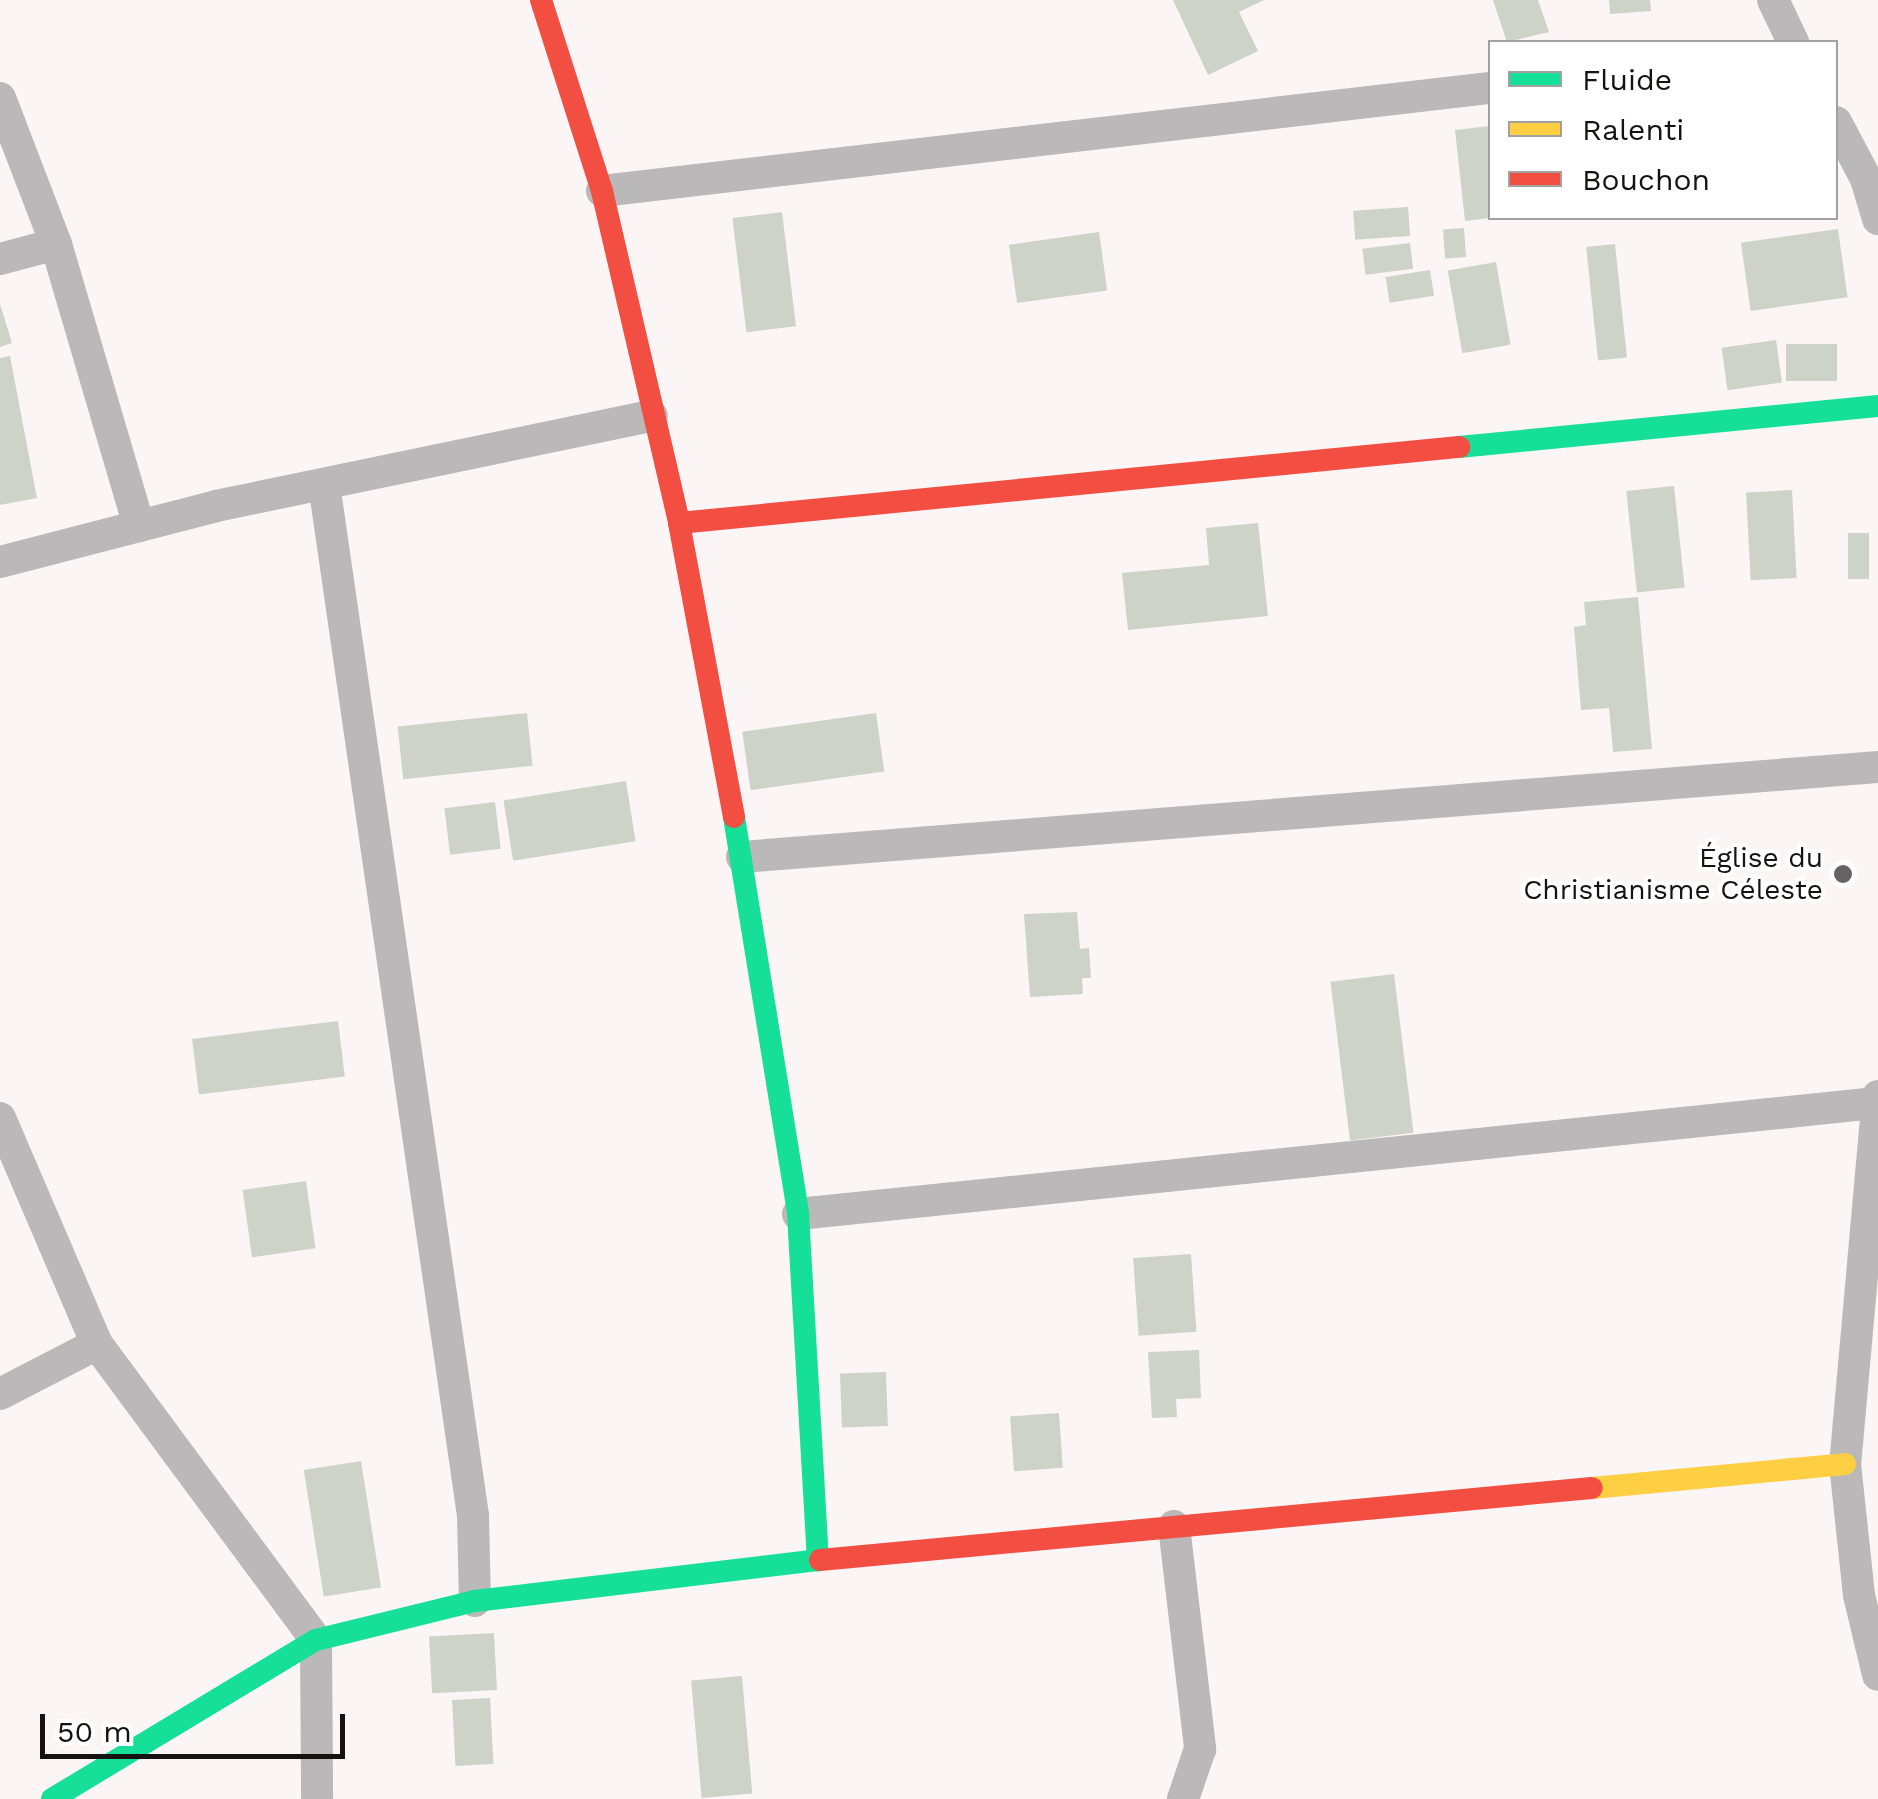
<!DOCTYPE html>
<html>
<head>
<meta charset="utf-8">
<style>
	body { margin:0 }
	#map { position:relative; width:1878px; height:1799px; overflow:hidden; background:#fcf5f6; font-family:"Work Sans",sans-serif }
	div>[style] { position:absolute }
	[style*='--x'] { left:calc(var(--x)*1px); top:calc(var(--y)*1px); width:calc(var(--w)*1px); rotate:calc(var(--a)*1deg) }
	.building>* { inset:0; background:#ced3c9; transform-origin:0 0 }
	.street>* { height:32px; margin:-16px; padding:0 16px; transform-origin:16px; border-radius:16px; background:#bab8b8 }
	.fast>* { height:22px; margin:-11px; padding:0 11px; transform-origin:11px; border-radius:11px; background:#16e098 }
	.slow>* { height:22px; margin:-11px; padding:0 11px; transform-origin:11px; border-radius:11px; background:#ffcf43 }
	.jam>* { height:22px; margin:-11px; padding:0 11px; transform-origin:11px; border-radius:11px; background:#f24e42 }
	.dots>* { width:28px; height:28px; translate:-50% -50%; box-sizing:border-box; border:5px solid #fff; border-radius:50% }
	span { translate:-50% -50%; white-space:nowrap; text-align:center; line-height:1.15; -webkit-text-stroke:8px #fff; paint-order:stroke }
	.poi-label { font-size:28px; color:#161212 }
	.right { translate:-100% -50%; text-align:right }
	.legend { position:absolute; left:1488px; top:40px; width:350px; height:180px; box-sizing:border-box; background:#fff; border:2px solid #a2a0a0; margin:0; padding:12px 18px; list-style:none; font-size:30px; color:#161212 }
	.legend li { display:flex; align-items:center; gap:20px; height:50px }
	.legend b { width:50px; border:2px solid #a2a0a0 }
	.scale { position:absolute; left:40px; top:1714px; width:305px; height:45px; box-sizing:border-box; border:5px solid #161212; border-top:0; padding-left:12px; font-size:30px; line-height:35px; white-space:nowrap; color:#161212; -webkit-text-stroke:8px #fff; paint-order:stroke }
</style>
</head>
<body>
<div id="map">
	<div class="building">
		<i style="clip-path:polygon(1173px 0,1264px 0,1239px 12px,1258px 51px,1208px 75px)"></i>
		<i style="clip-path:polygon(1493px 0,1538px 0,1549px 32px,1507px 42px)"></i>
		<i style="clip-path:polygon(1609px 0,1650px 0,1651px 11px,1610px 14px)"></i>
		<i style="clip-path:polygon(1490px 126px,1490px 218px,1465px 221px,1455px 130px)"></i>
		<i style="left:1408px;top:207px;width:29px;height:55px;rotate:86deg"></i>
		<i style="left:782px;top:212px;width:115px;height:50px;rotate:83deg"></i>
		<i style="left:1464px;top:228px;width:29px;height:21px;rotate:86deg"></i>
		<i style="left:1838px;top:229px;width:69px;height:98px;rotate:82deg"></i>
		<i style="left:1099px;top:232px;width:59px;height:91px;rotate:82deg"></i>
		<i style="left:1410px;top:243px;width:26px;height:48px;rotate:83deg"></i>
		<i style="left:1615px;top:244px;width:114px;height:29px;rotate:84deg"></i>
		<i style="left:1496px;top:262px;width:84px;height:49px;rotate:80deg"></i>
		<i style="left:1430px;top:270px;width:26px;height:45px;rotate:81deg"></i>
		<i style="clip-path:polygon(0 304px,12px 343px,0 347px)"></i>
		<i style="left:1776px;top:340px;width:43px;height:55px;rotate:82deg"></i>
		<i style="left:1837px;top:344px;width:37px;height:51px;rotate:90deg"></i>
		<i style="clip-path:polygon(10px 356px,37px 498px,0 505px,0 358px)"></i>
		<i style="left:1674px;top:486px;width:102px;height:48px;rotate:84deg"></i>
		<i style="left:1792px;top:490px;width:88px;height:46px;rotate:87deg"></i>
		<i style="clip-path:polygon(1258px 523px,1268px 616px,1128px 630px,1122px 573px,1209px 565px,1206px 528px)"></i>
		<i style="left:1869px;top:533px;width:46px;height:21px;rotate:90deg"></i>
		<i style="clip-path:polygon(1638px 597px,1652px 749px,1613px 752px,1609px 708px,1581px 710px,1574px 627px,1586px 625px,1584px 602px)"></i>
		<i style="left:527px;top:713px;width:53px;height:130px;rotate:84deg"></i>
		<i style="left:876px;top:713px;width:59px;height:135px;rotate:82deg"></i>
		<i style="left:626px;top:781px;width:61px;height:124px;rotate:81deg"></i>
		<i style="left:495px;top:802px;width:47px;height:51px;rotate:83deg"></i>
		<i style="clip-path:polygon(1077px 912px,1080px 949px,1089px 948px,1091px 978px,1082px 978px,1083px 994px,1030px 997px,1024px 914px)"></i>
		<i style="left:1394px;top:974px;width:160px;height:64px;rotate:83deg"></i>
		<i style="left:338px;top:1021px;width:56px;height:147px;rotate:83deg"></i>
		<i style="left:306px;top:1181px;width:68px;height:64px;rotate:82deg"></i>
		<i style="left:1191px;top:1254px;width:78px;height:58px;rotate:86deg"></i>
		<i style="clip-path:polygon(1199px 1350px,1201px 1398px,1176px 1399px,1177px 1417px,1152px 1418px,1148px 1352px)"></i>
		<i style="left:886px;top:1372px;width:54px;height:46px;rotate:88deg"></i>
		<i style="left:1059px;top:1413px;width:55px;height:49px;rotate:86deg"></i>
		<i style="left:361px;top:1461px;width:128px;height:58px;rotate:81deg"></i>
		<i style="left:494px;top:1633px;width:57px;height:65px;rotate:87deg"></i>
		<i style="left:742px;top:1676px;width:118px;height:51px;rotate:85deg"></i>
		<i style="left:490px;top:1698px;width:66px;height:38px;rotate:87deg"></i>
	</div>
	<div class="street">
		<i style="--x:1773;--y:0;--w:47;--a:64.5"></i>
		<i style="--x:0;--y:98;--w:156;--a:69"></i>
		<i style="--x:56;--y:244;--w:294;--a:73.6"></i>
		<i style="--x:1836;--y:122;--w:64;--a:62.2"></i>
		<i style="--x:1866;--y:179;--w:42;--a:73.3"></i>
		<i style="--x:602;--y:191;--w:894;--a:-6.62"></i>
		<i style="--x:0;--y:259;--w:58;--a:-15"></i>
		<i style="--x:324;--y:484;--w:1043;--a:81.78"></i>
		<i style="--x:473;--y:1516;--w:85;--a:88.7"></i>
		<i style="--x:0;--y:562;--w:223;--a:-14.5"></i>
		<i style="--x:216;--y:506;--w:445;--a:-11.7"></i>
		<i style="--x:742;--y:857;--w:1140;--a:-4.53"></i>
		<i style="--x:1878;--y:1096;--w:369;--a:95.1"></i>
		<i style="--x:1845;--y:1464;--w:132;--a:83.9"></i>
		<i style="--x:1859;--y:1595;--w:82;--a:76.6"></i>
		<i style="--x:0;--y:1118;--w:246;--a:66.8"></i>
		<i style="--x:97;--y:1344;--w:368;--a:53.5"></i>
		<i style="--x:316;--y:1640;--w:159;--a:89.6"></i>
		<i style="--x:798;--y:1214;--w:1084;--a:-5.88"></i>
		<i style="--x:0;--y:1394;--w:109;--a:-27.3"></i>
		<i style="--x:1174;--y:1526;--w:225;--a:83.3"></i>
		<i style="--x:1200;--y:1749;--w:53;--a:108.8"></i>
	</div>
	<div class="fast">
		<i style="--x:1459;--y:447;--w:421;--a:-5.6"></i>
		<i style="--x:734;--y:817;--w:402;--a:80.8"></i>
		<i style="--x:798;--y:1214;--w:347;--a:86.7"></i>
		<i style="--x:52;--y:1799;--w:308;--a:-31.1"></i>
		<i style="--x:316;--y:1640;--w:164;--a:-13.8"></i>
		<i style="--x:475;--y:1601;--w:347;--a:-6.8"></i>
	</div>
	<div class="slow">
		<i style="--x:1592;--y:1488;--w:254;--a:-5.4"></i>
	</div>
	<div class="jam">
		<i style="--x:541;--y:0;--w:201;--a:72.3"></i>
		<i style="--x:602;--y:191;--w:341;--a:76.9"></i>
		<i style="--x:679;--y:523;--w:299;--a:79.4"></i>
		<i style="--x:679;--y:523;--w:784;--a:-5.57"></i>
		<i style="--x:820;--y:1560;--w:775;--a:-5.33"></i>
	</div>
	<div class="dots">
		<i style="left:1843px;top:874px;background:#666162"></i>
	</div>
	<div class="poi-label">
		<span class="right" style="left:1823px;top:874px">Église du<br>Christianisme Céleste</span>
	</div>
	<ul class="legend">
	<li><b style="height:12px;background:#16e098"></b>Fluide</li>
	<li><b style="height:12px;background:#ffcf43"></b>Ralenti</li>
	<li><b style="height:12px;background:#f24e42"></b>Bouchon</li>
	</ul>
	<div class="scale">50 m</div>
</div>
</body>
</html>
